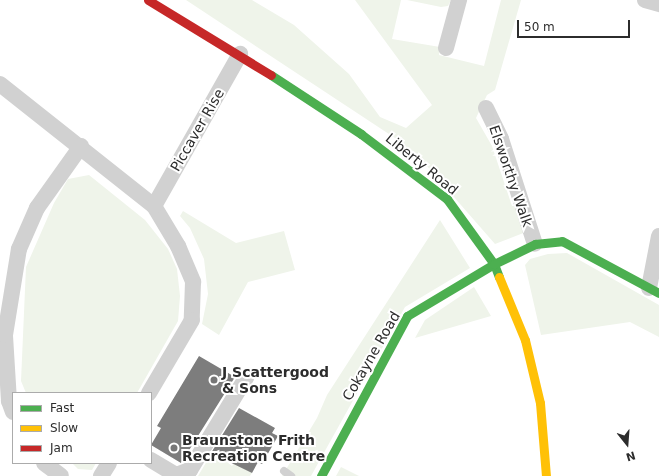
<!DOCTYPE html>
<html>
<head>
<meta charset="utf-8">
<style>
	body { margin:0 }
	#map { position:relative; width:659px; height:476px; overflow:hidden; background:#fff; font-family:"DejaVu Sans",sans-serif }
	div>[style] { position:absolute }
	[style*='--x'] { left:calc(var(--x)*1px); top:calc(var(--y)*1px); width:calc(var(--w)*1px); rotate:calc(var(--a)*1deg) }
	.green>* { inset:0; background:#eff4ea }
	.building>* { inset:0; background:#7d7d7d }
	.lane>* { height:8px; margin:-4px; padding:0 4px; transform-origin:4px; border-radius:4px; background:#d1d1d1 }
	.street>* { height:16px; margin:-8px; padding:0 8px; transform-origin:8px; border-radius:8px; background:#d1d1d1 }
	.fast>* { height:9px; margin:-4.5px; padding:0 4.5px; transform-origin:4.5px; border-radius:4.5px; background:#4caf50 }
	.slow>* { height:9px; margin:-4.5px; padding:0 4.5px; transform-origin:4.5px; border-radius:4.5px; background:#ffc107 }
	.jam>* { height:9px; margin:-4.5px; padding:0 4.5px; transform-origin:4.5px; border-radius:4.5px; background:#c62828 }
	.dots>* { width:11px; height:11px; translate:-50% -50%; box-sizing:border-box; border:2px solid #fff; border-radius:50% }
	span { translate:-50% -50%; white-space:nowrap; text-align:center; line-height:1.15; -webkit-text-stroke:4px #fff; paint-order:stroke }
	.street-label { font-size:14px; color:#2c2c2c }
	.poi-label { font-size:14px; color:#2c2c2c; font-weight:700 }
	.left { translate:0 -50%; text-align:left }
	.legend { position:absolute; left:12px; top:392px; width:140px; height:72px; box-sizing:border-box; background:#fff; border:1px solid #ababab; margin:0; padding:5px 7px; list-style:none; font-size:12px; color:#2c2c2c }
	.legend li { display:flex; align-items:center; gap:8px; height:20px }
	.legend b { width:20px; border:1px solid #ababab }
	.north { position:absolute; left:607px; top:424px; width:40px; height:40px; -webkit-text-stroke:3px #fff; paint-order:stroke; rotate:163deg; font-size:11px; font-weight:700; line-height:16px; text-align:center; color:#2c2c2c }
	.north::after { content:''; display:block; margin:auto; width:14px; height:18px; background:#2c2c2c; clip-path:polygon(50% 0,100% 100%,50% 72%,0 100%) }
	.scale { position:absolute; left:517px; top:20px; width:113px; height:18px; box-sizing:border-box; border:2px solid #2c2c2c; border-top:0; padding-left:5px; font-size:12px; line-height:14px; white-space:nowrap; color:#2c2c2c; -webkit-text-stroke:3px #fff; paint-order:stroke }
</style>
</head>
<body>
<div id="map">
	<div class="green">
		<i style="clip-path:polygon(186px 0,252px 0,294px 25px,349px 74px,380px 117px,406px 128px,432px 105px,355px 0,401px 0,392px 39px,440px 47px,439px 55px,484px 66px,501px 0,521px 0,495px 90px,487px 95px,476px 118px,492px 146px,512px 206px,519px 206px,526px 232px,495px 244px,419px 157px,395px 138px)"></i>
		<i style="clip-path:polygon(407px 0,451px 0,448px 6px,441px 7px)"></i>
		<i style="clip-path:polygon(89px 175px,145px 220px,168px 249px,177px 269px,180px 296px,178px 321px,137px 393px,26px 393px,21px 381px,26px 267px,54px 203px,68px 179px)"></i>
		<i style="clip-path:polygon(183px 211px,236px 243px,284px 231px,295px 270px,248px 282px,219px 335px,202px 324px,208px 294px,204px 259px,190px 228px,180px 216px)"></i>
		<i style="clip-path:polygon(440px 220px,470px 268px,405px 307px,311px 476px,282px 476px,317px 418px,327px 395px)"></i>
		<i style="clip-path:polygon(567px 253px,659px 305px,659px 337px,630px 322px,541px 335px,525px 265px,530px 259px,548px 254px)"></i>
		<i style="clip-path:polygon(474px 287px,491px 316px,415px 338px,425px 320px)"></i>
		<i style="clip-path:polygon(213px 451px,232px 466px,234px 463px,252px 473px,250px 476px,198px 476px)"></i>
		<i style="clip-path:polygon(72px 463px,96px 463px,92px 470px,78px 469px)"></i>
		<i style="clip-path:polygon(341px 467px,359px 476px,336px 476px)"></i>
	</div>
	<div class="building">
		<i style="clip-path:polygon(199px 356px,235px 377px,181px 463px,151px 445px,161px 428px,157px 426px)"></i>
		<i style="clip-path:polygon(239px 408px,275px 428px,272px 433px,278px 436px,262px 464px,258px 462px,252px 473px,211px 453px)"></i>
	</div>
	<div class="lane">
		<i style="--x:284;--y:471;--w:9;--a:36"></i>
	</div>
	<div class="street">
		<i style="--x:645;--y:0;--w:15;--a:16"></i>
		<i style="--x:446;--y:48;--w:50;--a:-74.8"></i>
		<i style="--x:0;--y:84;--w:196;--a:38.4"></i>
		<i style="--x:154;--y:206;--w:47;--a:59"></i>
		<i style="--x:178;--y:246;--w:39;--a:67"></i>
		<i style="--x:193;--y:282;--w:38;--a:92"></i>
		<i style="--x:192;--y:320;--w:85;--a:120.5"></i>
		<i style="--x:486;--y:108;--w:34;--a:64"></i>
		<i style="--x:501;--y:139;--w:110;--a:72.1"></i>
		<i style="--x:154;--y:206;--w:175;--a:-60.5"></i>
		<i style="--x:649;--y:288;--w:53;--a:-79.1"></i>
		<i style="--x:13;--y:412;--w:12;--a:-110"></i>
		<i style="--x:9;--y:401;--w:66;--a:-93.5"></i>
		<i style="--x:5;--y:335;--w:87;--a:-80.8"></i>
		<i style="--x:19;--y:249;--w:45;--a:-66.3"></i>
		<i style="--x:37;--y:208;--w:76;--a:-54.6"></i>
		<i style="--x:151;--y:460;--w:29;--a:31"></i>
		<i style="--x:176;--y:475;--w:15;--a:-20"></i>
		<i style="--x:190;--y:470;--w:108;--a:-58.7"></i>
		<i style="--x:44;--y:463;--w:21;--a:37"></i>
		<i style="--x:101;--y:476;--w:15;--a:-58"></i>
	</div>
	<div class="fast">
		<i style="--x:271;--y:75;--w:108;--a:33.2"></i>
		<i style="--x:361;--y:134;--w:108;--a:37.1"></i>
		<i style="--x:447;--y:199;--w:80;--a:54.1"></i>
		<i style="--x:494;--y:264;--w:14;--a:69"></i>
		<i style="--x:321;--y:476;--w:182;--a:-61.7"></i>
		<i style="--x:407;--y:316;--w:101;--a:-30.9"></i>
		<i style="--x:494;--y:264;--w:46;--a:-26"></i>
		<i style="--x:535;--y:244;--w:27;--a:-6"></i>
		<i style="--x:562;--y:241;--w:110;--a:28.2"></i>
	</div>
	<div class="slow">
		<i style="--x:499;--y:277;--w:68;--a:67.6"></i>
		<i style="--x:525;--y:340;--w:65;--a:76.6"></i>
		<i style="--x:540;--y:403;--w:73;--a:85.3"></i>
	</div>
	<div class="jam">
		<i style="--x:148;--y:0;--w:144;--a:31.4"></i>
	</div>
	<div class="dots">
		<i style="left:214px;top:380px;background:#767676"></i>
		<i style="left:174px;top:448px;background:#767676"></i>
	</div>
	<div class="street-label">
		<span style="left:197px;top:130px;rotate:-60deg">Piccaver Rise</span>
		<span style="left:422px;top:164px;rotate:39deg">Liberty Road</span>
		<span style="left:511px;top:176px;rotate:71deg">Elsworthy Walk</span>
		<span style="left:371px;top:356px;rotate:-60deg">Cokayne Road</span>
	</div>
	<div class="poi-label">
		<span class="left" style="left:222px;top:380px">J Scattergood<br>&amp; Sons</span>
		<span class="left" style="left:182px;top:448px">Braunstone Frith<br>Recreation Centre</span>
	</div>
	<ul class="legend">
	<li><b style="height:5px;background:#4caf50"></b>Fast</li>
	<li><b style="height:5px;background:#ffc107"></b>Slow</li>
	<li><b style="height:5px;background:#c62828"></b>Jam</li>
	</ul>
	<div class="north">N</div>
	<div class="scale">50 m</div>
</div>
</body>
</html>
